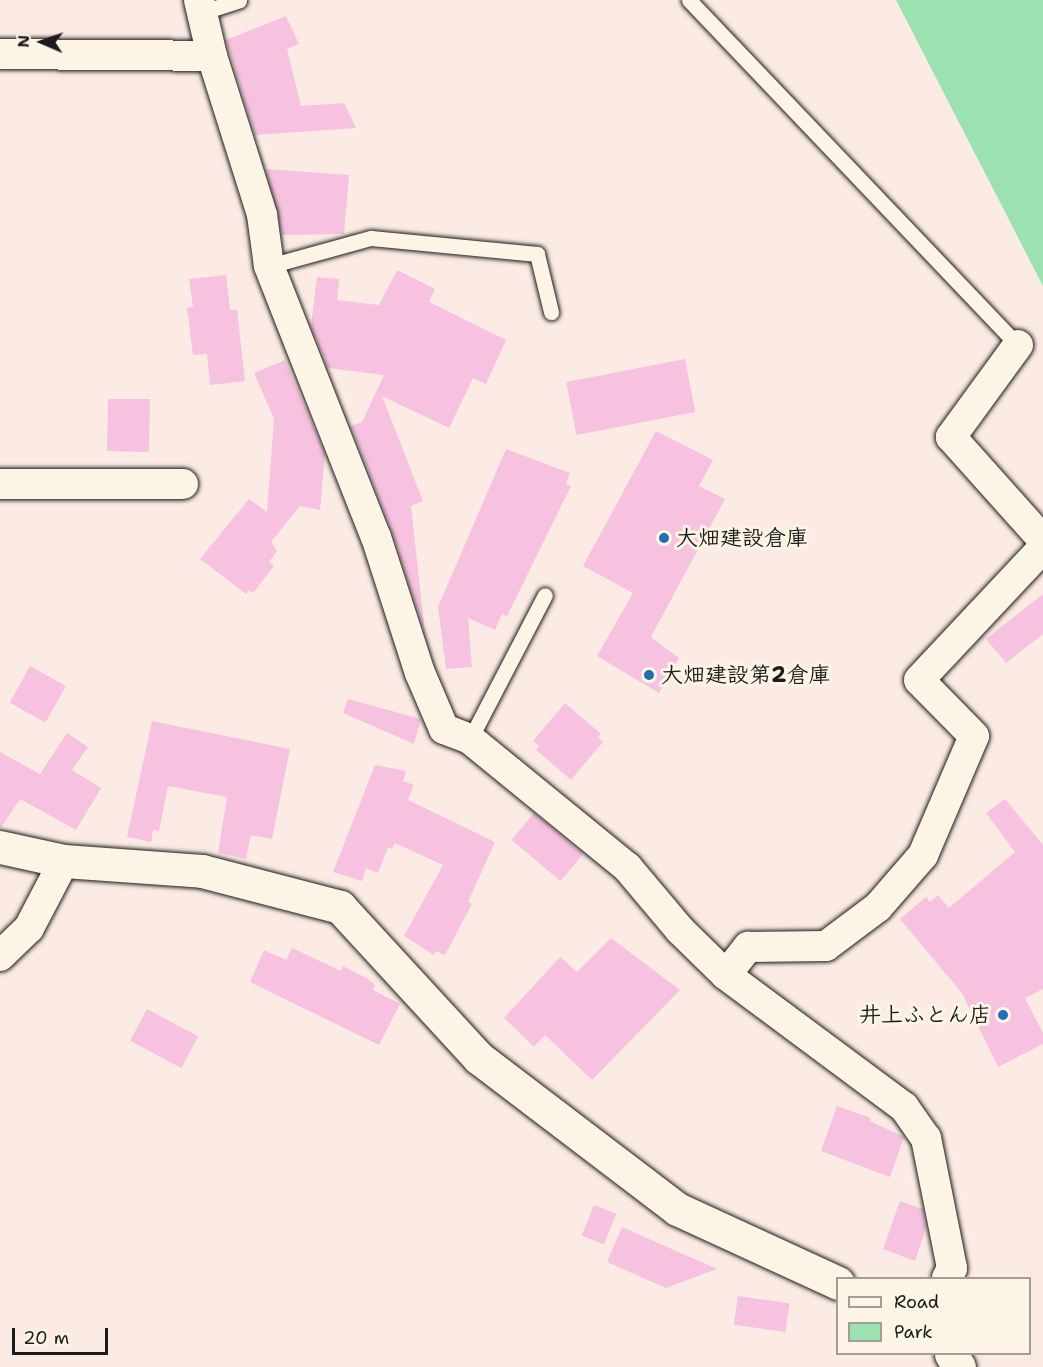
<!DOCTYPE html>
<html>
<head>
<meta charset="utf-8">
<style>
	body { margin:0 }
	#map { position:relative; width:1043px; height:1367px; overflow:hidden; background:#fbebe4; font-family:"Shantell Sans","Klee One",sans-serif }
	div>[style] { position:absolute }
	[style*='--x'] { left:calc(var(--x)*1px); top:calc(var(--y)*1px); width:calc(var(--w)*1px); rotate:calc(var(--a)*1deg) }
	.green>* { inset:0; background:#9be2b0 }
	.building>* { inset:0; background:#f6c2df; transform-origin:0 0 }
	.roads { filter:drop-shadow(0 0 2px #1c1c1c) drop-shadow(0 0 2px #1c1c1c) }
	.service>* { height:15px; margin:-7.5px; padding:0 7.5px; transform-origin:7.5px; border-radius:7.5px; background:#fcf5e5 }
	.minor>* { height:30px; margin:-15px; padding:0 15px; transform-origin:15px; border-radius:15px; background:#fcf5e5 }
	.tertiary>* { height:33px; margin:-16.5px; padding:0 16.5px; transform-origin:16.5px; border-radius:16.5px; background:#fcf5e5 }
	.dots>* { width:16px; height:16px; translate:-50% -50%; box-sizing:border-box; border:3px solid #fcf5e5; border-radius:50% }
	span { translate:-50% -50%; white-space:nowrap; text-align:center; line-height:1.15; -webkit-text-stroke:6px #fcf5e5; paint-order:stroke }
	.poi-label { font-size:22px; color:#1c1c1c; font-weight:700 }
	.left { translate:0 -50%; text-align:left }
	.right { translate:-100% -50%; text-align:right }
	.legend { position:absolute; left:836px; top:1277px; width:195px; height:78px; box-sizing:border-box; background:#fcf5e5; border:2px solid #a29e95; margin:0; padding:8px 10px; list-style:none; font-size:18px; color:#1c1c1c }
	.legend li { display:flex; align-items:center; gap:12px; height:30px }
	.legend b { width:30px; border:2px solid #a29e95 }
	.north { position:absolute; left:12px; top:12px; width:60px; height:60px; -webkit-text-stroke:4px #fcf5e5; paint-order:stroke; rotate:272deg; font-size:16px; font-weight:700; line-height:24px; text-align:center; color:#1c1c1c }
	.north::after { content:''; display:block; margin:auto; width:21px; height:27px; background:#1c1c1c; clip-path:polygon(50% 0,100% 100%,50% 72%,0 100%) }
	.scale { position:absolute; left:12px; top:1328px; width:96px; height:27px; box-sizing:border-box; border:3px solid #1c1c1c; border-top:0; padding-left:8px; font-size:18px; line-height:21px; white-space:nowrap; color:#1c1c1c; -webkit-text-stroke:4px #fcf5e5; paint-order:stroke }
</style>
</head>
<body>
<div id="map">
	<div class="green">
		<i style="clip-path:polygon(896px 0,1043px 0,1043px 286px)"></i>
	</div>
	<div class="building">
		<i style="clip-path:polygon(286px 16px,299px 44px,287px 49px,301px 106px,344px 103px,356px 128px,255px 135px,226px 40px)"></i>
		<i style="clip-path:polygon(266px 169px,349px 175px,344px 234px,282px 235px)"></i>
		<i style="clip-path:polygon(397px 270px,435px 289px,429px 302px,506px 340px,486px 384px,473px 378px,449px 428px,382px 396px,423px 501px,411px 506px,425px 633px,392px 531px,351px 426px,362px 422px,384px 375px,328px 368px,311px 326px,317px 277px,339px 279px,337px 300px,379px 305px)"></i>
		<i style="clip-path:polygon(226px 275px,230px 310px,237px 310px,245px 381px,210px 385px,207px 354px,193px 355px,187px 308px,193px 307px,189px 279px)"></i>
		<i style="left:685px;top:359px;width:54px;height:121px;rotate:79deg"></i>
		<i style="clip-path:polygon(285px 360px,325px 454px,320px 510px,300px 506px,271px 542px,277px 551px,269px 562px,274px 566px,253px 593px,249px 590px,246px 594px,200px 559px,249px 499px,267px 512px,274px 419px,254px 373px)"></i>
		<i style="clip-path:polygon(111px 399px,150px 399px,149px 452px,107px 451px,108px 400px)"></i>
		<i style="clip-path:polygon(656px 431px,713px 460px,699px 486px,725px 499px,651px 637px,679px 658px,659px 693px,597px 656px,633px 593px,583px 566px)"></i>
		<i style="clip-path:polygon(506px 449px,570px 473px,566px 484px,571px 486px,507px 616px,502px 614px,495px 630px,468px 618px,472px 667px,446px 669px,438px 607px)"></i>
		<i style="clip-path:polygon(1043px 594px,1043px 634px,1006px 663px,986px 639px)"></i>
		<i style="left:30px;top:666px;width:41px;height:42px;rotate:29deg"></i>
		<i style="clip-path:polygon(348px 699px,421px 719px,414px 744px,343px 713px)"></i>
		<i style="clip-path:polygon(565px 703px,601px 734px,598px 737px,603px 742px,571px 780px,536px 750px,539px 746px,533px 741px)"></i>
		<i style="clip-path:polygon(152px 721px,290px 749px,272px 839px,251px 835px,246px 859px,218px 853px,227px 797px,168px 786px,159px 831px,153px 830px,151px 842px,127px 837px)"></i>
		<i style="clip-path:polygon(67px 733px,88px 747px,72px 770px,101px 788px,76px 830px,20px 799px,0 829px,0 752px,40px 774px)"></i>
		<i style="clip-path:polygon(375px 765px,406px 771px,403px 781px,414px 785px,408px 800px,495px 842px,468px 902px,472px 904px,445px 955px,436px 951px,434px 955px,404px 936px,443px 865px,395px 843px,392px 849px,388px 847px,378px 873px,366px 868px,362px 881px,333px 872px)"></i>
		<i style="clip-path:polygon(1005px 799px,1043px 845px,1043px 989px,1025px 998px,1043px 1033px,1043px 1044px,998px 1067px,962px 993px,900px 919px,926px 897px,930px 902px,938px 895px,949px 908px,1015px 852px,986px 813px)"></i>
		<i style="left:534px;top:813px;width:64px;height:35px;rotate:40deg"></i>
		<i style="clip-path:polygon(611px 938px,680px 990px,592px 1080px,545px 1035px,534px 1047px,504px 1018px,560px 957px,577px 972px)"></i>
		<i style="clip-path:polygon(292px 948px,341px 971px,343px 966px,368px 979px,375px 985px,373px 990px,400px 1004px,379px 1045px,250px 982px,264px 950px,286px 960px)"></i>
		<i style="left:147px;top:1009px;width:58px;height:36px;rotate:28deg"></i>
		<i style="clip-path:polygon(837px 1106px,871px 1118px,870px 1121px,904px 1137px,890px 1177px,821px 1151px)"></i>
		<i style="clip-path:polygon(900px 1201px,923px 1209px,926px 1228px,915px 1261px,883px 1249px)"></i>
		<i style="left:594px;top:1205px;width:24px;height:33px;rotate:22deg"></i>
		<i style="clip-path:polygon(622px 1227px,717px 1269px,666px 1288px,607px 1262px)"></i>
		<i style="left:738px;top:1296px;width:52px;height:29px;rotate:8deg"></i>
	</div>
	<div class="roads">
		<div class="service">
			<i style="--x:689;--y:0;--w:477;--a:46.4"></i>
			<i style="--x:203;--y:12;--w:38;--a:-18"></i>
			<i style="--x:269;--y:266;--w:106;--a:-15.4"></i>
			<i style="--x:371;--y:238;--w:167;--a:5.5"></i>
			<i style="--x:537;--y:254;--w:60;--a:76.4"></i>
			<i style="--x:470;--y:739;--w:162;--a:-62.5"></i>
		</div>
		<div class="minor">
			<i style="--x:199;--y:0;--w:57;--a:76.9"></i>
			<i style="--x:212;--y:56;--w:167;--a:72.5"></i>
			<i style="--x:262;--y:215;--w:51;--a:82.2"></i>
			<i style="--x:269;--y:266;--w:291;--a:68.5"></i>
			<i style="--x:376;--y:537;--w:143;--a:72.1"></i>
			<i style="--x:420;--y:673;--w:61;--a:66.8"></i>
			<i style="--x:444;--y:729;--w:28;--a:21"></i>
			<i style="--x:470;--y:739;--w:203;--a:39.2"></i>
			<i style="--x:627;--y:867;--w:82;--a:49.9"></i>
			<i style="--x:680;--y:930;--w:64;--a:44.4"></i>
			<i style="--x:726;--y:975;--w:222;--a:36.6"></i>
			<i style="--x:904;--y:1107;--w:38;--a:55"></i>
			<i style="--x:926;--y:1138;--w:133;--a:78.7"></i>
			<i style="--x:952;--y:1268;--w:11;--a:117"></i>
			<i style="--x:0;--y:54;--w:212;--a:0.5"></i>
			<i style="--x:1018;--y:345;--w:114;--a:126.1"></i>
			<i style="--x:951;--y:437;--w:138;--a:48.2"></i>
			<i style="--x:0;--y:484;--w:183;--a:0"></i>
			<i style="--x:0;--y:956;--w:40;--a:-44"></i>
			<i style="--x:29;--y:928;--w:76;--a:-62.4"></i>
			<i style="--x:726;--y:975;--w:36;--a:-52"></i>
			<i style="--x:748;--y:947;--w:78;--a:-0.7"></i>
			<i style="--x:826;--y:946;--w:65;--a:-36.9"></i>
			<i style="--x:878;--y:907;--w:69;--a:-49.1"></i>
			<i style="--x:923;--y:855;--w:129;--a:-66.8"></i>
			<i style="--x:974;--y:736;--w:78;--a:-134.5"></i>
			<i style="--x:919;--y:680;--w:181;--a:-46.8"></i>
		</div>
		<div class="tertiary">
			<i style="--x:0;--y:847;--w:66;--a:12.3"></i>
			<i style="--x:64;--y:861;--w:138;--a:4.1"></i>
			<i style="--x:202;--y:871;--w:143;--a:14.6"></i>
			<i style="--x:340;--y:907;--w:205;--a:47.4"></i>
			<i style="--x:479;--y:1058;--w:249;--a:37.3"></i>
			<i style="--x:677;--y:1209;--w:177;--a:24.7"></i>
			<i style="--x:951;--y:1354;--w:15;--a:58"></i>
		</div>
	</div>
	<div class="dots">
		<i style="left:664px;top:538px;background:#1f6fb2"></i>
		<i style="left:649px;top:675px;background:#1f6fb2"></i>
		<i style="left:1003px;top:1015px;background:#1f6fb2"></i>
	</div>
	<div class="poi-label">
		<span class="left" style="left:676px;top:538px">大畑建設倉庫</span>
		<span class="left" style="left:661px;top:675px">大畑建設第2倉庫</span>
		<span class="right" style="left:991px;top:1015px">井上ふとん店</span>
	</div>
	<ul class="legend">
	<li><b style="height:8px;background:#fcf5e5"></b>Road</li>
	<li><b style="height:16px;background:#9be2b0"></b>Park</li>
	</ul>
	<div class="north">N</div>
	<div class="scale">20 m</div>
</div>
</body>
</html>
